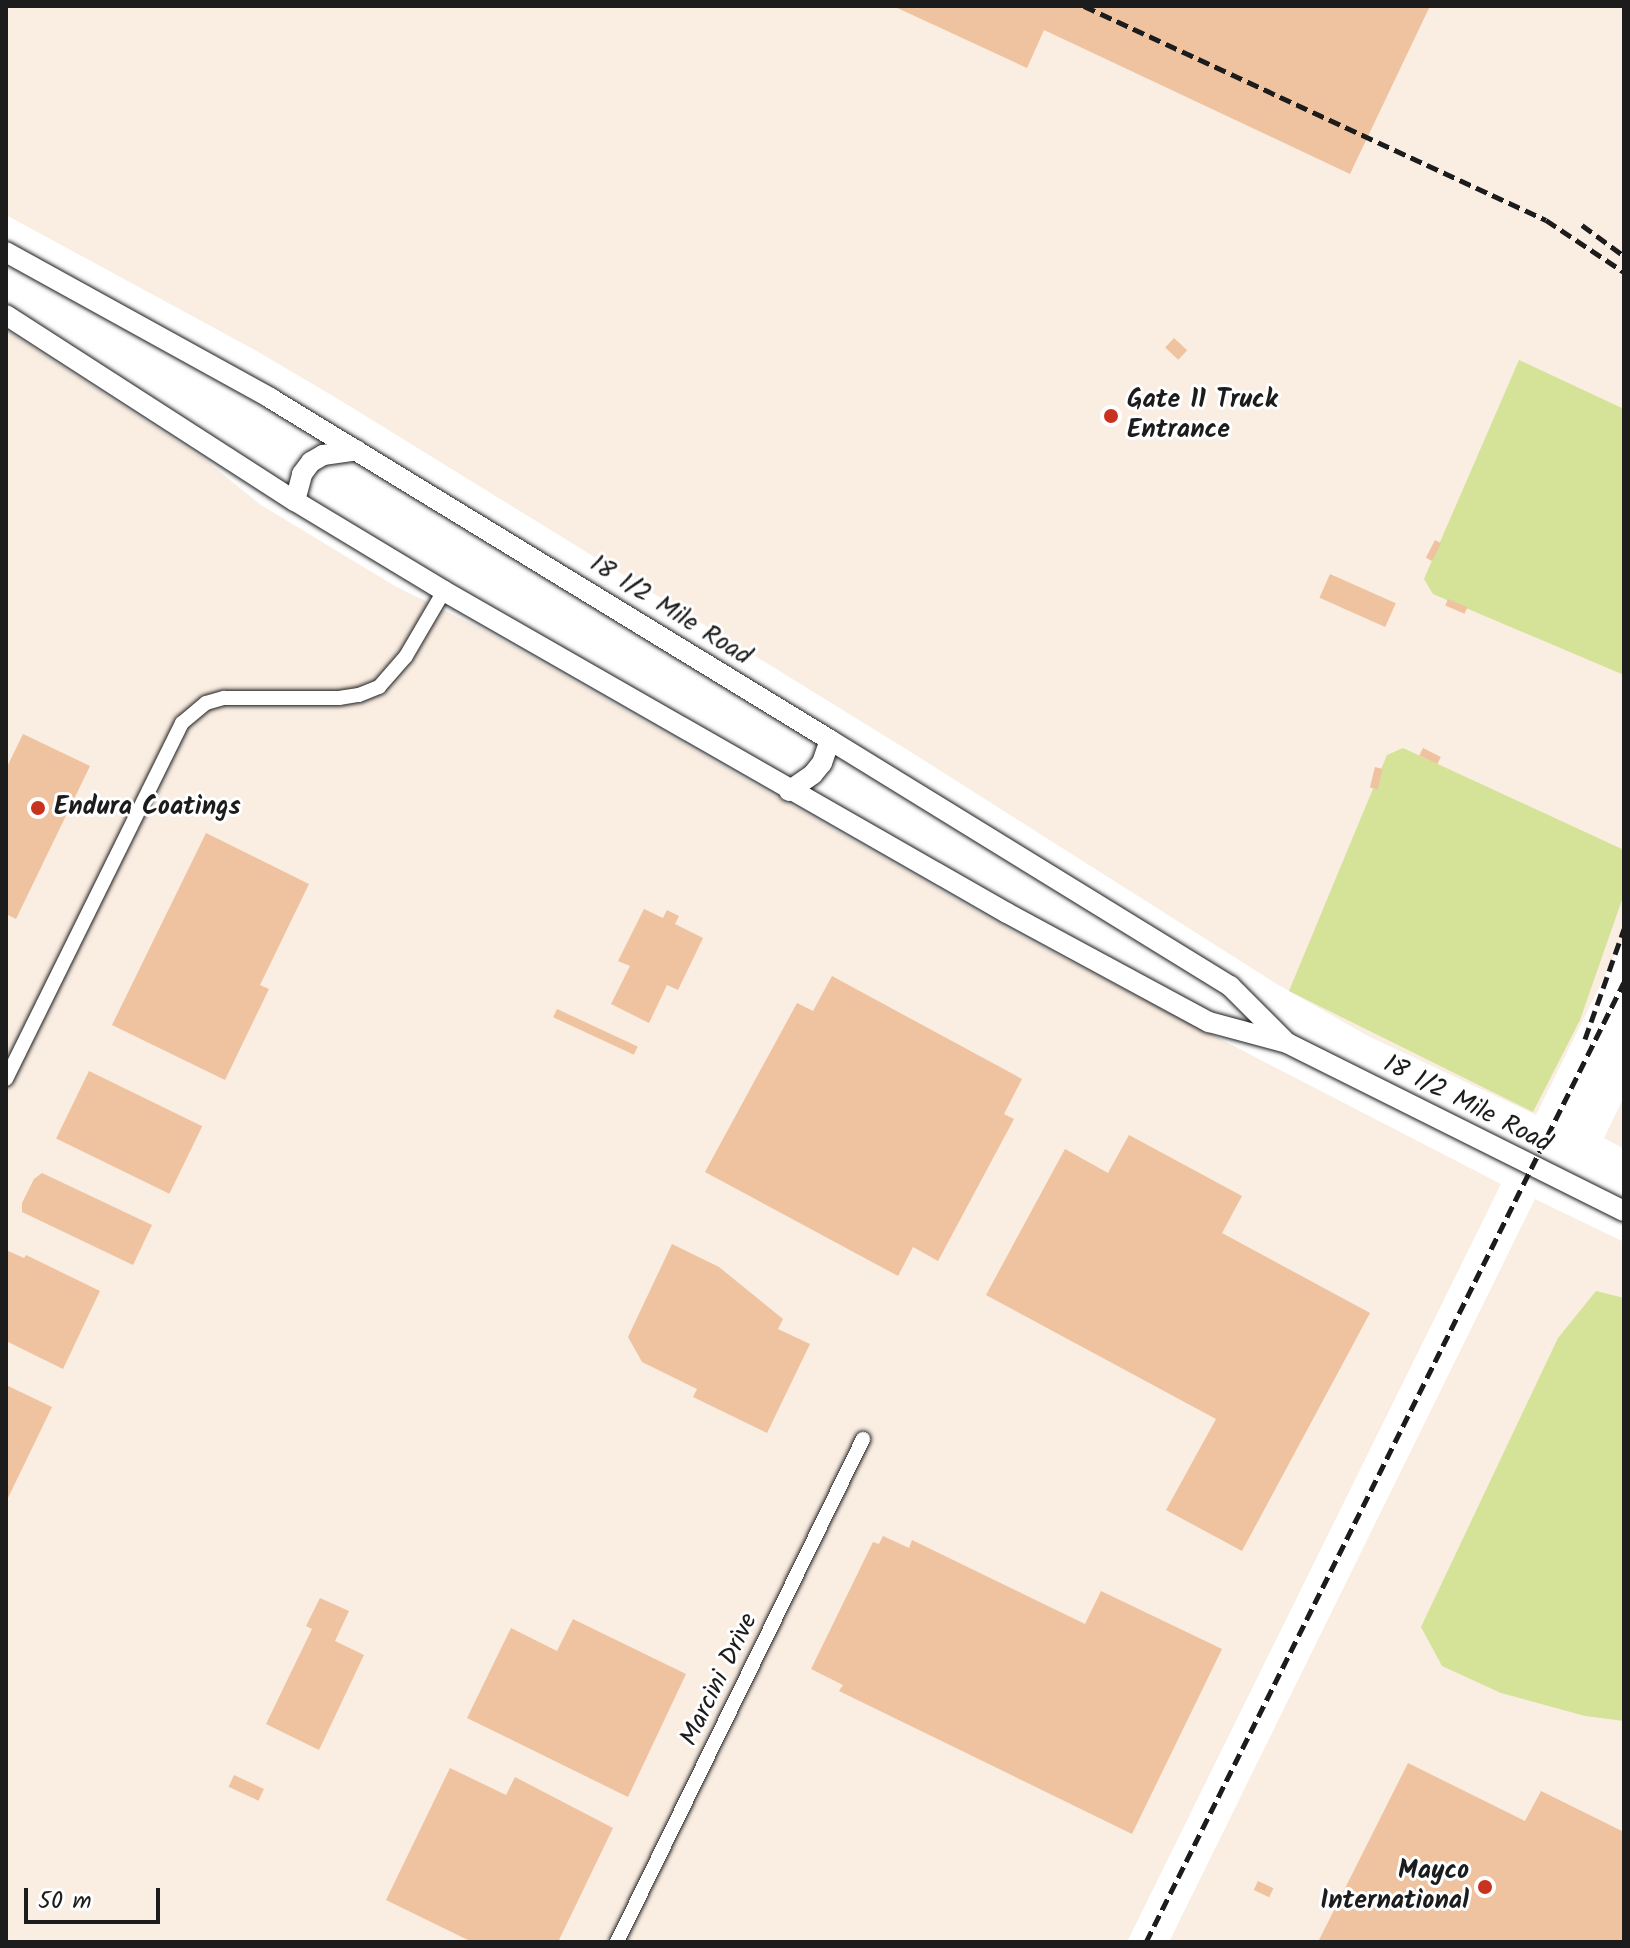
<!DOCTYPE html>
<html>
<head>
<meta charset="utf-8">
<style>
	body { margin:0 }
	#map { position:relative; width:1630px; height:1948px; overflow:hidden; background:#fff; font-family:Kalam,sans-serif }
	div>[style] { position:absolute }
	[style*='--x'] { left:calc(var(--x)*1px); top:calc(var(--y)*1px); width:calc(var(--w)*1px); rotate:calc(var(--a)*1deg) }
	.built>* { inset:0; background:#faede2 }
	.green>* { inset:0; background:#d4e397 }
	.building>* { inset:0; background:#efc39f; transform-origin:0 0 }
	.roads { filter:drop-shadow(0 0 2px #1c1c1c) drop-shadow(0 0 2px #1c1c1c) }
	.street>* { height:14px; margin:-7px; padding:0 7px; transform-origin:7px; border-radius:7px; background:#fff }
	.secondary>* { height:20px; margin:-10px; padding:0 10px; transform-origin:10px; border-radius:10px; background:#fff }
	.rail>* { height:5px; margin-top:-2.5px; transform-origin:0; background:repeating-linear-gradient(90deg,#1c1c1c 0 12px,transparent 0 18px) }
	.dots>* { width:22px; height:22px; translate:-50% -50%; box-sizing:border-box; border:4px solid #fff; border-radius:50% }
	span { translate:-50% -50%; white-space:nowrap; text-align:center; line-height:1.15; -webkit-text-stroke:6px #fff; paint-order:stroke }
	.poi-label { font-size:26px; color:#1c1c1c; font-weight:700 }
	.left { translate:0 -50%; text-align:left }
	.right { translate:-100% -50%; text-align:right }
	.street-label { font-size:26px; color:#1c1c1c }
	.frame { position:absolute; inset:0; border:8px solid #1c1c1c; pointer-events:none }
	.scale { position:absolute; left:24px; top:1888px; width:136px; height:36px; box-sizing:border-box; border:4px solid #1c1c1c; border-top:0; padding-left:10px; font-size:24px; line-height:28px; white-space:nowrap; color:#1c1c1c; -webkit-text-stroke:6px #fff; paint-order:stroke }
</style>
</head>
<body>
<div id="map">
	<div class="built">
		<i style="clip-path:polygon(6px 6px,1624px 6px,1624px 937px,1536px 1115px,1368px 1036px,1275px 983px,914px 754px,338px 399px,253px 349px,6px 215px)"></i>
		<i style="clip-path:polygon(6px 330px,204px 459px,261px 505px,395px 586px,486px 631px,1017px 934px,1501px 1184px,1127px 1942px,6px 1942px)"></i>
		<i style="clip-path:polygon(1624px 1097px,1624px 1149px,1604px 1138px)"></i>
		<i style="clip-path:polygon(1535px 1199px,1624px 1242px,1624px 1942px,1169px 1942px)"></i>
	</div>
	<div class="green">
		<i style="clip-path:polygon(1519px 360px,1624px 409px,1624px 675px,1433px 594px,1424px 579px)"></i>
		<i style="clip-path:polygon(1403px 748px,1624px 850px,1624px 894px,1580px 1020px,1533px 1112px,1289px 991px,1387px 755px)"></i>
		<i style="clip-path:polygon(1596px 1291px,1624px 1298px,1624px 1721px,1585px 1716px,1501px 1693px,1442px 1666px,1421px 1627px,1558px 1338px)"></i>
	</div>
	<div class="building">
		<i style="clip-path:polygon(893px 6px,1430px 6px,1350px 174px,1044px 30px,1027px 68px)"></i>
		<i style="left:1174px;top:338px;width:18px;height:13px;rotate:43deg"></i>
		<i style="left:1112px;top:406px;width:11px;height:16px;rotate:45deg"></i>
		<i style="left:1435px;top:540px;width:7px;height:20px;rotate:27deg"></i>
		<i style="left:1330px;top:574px;width:72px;height:26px;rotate:24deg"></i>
		<i style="left:1448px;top:599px;width:21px;height:7px;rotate:23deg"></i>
		<i style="clip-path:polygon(23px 734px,90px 766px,16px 919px,6px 914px,6px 769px)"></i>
		<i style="left:1423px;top:748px;width:20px;height:8px;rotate:27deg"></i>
		<i style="left:1375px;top:767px;width:8px;height:21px;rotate:14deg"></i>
		<i style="clip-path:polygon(206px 833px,309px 884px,260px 985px,269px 989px,225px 1080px,112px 1025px)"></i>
		<i style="clip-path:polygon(644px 909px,663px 918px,667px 910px,679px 916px,675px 924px,703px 938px,678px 990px,667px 985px,649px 1023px,611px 1004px,630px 966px,618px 961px)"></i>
		<i style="clip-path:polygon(832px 976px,1022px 1079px,1004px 1114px,1014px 1119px,938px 1261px,913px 1247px,898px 1276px,705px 1172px,797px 1003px,813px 1011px)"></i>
		<i style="left:557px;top:1009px;width:89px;height:9px;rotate:25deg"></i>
		<i style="left:89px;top:1071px;width:126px;height:75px;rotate:26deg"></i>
		<i style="clip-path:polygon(1129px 1135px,1242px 1196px,1222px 1233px,1370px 1313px,1242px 1551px,1166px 1510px,1216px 1419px,986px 1295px,1065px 1149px,1108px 1173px)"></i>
		<i style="clip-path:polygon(42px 1173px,152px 1225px,133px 1265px,22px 1212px,22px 1203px,34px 1179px)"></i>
		<i style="clip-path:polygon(672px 1244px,719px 1267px,783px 1319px,778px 1329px,810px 1344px,767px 1433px,693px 1397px,697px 1389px,642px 1362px,628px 1337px)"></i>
		<i style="clip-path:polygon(6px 1250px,24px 1258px,26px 1255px,100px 1291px,63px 1369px,6px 1341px)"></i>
		<i style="clip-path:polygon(6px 1385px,52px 1407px,6px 1502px)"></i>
		<i style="clip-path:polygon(883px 1536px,909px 1548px,912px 1540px,1085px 1624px,1101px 1591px,1222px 1649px,1132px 1834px,839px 1691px,843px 1685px,811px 1669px,873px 1542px,879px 1544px)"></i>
		<i style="clip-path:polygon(320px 1598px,349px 1611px,335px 1641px,364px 1655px,319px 1750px,266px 1724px,312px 1629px,306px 1626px)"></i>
		<i style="clip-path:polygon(573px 1619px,686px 1674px,628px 1797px,467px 1718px,511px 1628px,557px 1651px)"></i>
		<i style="clip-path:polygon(1408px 1763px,1525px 1821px,1541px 1791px,1624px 1832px,1624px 1942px,1318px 1942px)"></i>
		<i style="clip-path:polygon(450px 1768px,506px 1795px,515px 1777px,613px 1828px,558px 1942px,472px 1942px,386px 1900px)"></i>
		<i style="left:234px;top:1775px;width:33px;height:13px;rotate:25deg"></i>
		<i style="left:1258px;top:1881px;width:17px;height:10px;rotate:25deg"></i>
	</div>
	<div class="roads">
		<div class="street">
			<i style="--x:6;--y:1079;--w:397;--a:-63.7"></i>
			<i style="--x:182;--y:723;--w:31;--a:-40"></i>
			<i style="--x:206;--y:703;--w:19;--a:-16"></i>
			<i style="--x:224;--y:698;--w:115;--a:0"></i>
			<i style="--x:339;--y:698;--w:20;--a:-9"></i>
			<i style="--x:359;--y:695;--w:22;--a:-22"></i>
			<i style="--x:379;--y:687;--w:41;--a:-48.9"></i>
			<i style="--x:406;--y:656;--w:75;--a:-59.7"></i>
			<i style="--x:617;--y:1942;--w:560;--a:-63.94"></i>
		</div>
		<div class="secondary">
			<i style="--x:6;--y:252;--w:302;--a:28.9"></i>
			<i style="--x:270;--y:398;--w:656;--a:31.41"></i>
			<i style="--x:830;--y:740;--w:470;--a:31.6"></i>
			<i style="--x:1230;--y:986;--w:76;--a:45"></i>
			<i style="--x:6;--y:315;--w:344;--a:32.8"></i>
			<i style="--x:295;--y:501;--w:174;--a:31.1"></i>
			<i style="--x:444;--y:591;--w:649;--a:29.77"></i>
			<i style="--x:1007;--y:913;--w:230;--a:28.4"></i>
			<i style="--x:1209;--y:1022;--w:81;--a:15.1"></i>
			<i style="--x:1287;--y:1043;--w:377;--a:26.5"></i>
			<i style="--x:295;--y:501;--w:28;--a:-75"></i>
			<i style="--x:302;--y:474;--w:15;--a:-53"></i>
			<i style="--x:311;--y:462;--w:14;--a:-30"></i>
			<i style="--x:323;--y:455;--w:34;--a:-8"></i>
			<i style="--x:789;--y:791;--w:29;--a:-35"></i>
			<i style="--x:813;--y:774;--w:14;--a:-51"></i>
			<i style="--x:822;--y:763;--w:24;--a:-71"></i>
		</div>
	</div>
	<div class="rail">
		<i style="--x:1084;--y:6;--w:509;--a:24.85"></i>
		<i style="--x:1546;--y:220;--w:94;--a:33.7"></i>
		<i style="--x:1582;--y:225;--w:52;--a:36.4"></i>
		<i style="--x:1585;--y:1039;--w:117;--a:-70.5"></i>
		<i style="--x:1146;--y:1942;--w:1072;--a:-63.53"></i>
	</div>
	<div class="dots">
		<i style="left:1111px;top:416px;background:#c8321e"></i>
		<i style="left:38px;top:808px;background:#c8321e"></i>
		<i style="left:1485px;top:1887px;background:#c8321e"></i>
	</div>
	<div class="poi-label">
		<span class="left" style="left:1127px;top:416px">Gate 11 Truck<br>Entrance</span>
		<span class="left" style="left:54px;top:808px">Endura Coatings</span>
		<span class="right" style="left:1469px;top:1887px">Mayco<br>International</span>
	</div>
	<div class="street-label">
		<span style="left:670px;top:611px;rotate:32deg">18 1/2 Mile Road</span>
		<span style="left:1467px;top:1105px;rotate:27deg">18 1/2 Mile Road</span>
		<span style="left:720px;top:1680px;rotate:-64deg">Marcini Drive</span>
	</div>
	<div class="frame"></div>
	<div class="scale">50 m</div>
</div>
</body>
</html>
